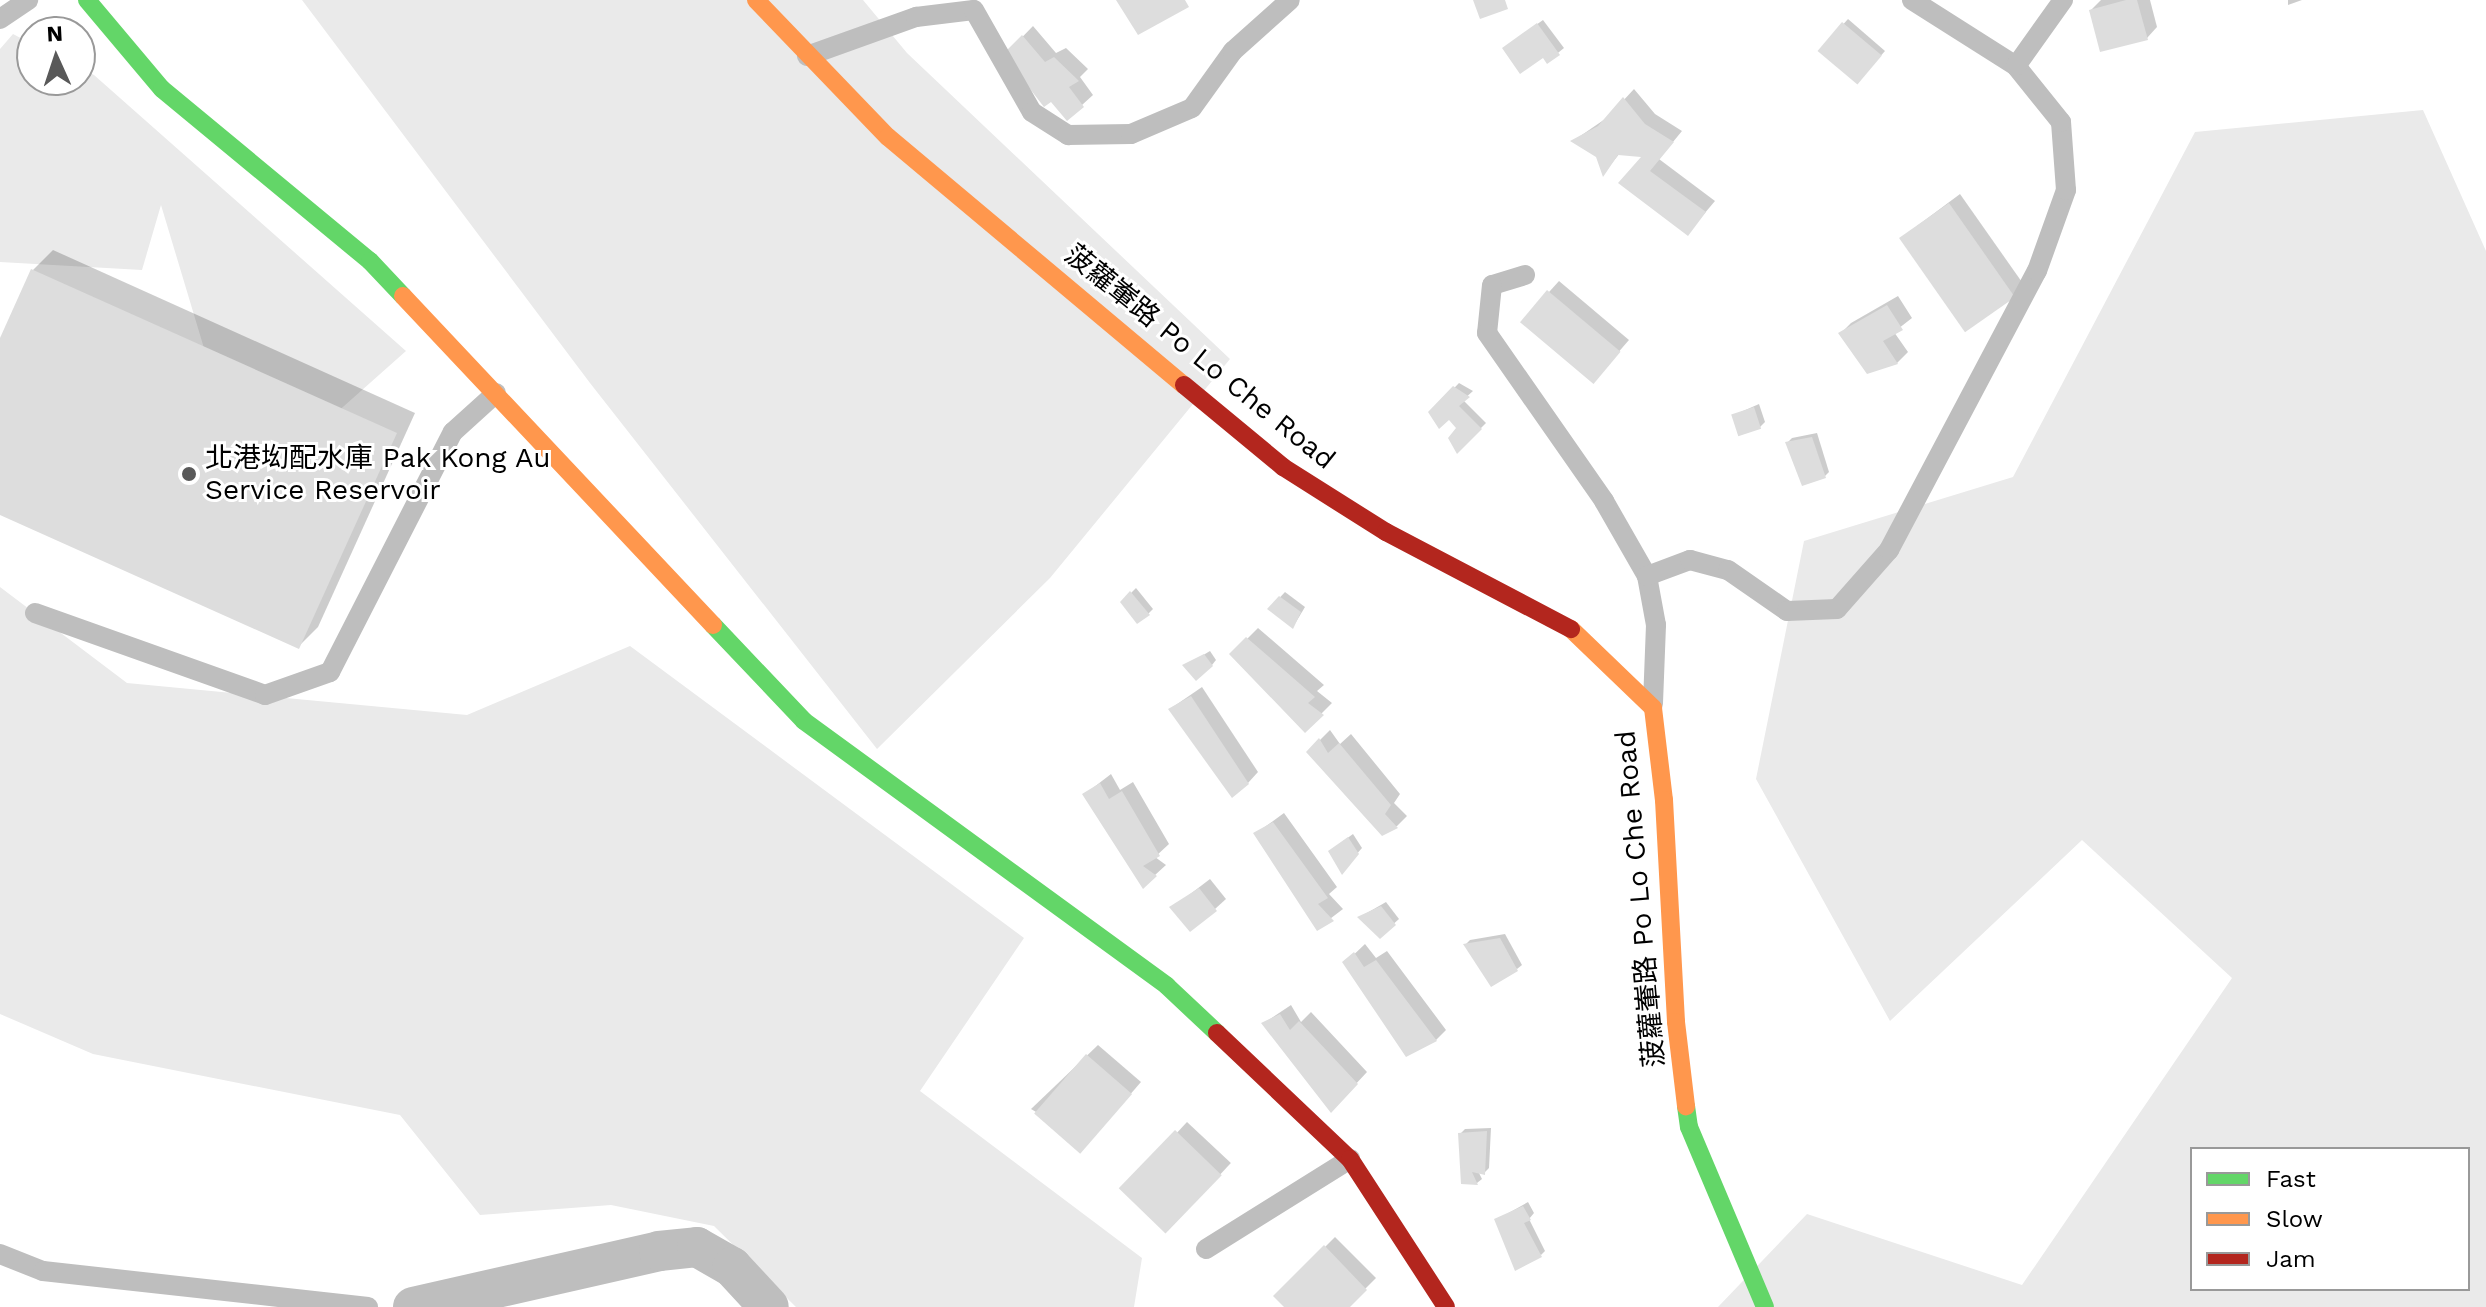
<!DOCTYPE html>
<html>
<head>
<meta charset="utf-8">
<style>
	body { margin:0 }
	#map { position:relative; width:2486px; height:1307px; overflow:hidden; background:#fff; font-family:"Work Sans","Noto Sans TC",sans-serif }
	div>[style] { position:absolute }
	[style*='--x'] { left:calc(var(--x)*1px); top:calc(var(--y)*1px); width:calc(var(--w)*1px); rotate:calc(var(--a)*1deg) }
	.green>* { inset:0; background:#eaeaea }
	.shadow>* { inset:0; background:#0003; transform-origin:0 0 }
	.building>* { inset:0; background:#ddd; transform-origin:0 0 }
	.lane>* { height:20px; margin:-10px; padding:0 10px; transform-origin:10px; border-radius:10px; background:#bebebe }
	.street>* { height:40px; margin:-20px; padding:0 20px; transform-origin:20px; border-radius:20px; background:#bebebe }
	.fast>* { height:18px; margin:-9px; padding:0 9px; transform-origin:9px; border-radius:9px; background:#63d668 }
	.slow>* { height:18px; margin:-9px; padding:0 9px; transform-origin:9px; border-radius:9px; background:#ff974d }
	.jam>* { height:18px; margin:-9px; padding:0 9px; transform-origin:9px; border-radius:9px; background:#b3261e }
	.dots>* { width:22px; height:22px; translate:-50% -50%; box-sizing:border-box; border:4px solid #fff; border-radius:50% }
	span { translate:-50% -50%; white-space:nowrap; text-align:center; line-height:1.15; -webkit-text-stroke:6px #fff; paint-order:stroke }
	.street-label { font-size:28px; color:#000 }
	.poi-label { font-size:28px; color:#000 }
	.left { translate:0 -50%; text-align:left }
	.legend { position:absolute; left:2190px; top:1147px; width:280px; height:144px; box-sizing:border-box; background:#fff; border:2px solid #999; margin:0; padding:10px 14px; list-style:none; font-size:24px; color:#000 }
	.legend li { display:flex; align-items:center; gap:16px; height:40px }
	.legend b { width:40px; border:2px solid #999 }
	.north { position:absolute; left:16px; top:16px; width:80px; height:80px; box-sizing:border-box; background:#fff; border:2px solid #999; border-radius:50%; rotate:357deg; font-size:22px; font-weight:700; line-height:32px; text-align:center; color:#000 }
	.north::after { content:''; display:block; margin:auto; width:28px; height:36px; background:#595959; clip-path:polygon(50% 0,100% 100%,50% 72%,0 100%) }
</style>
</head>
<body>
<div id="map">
	<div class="green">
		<i style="clip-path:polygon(302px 0,863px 0,907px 53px,1230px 359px,1050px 578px,877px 749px,590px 383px)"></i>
		<i style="clip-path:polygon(13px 34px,32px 44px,32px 80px,80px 80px,80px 68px,94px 75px,406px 351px,317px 430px,219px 398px,161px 205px,142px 270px,0 262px,0 49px)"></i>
		<i style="clip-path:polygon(evenodd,2423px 110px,2486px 251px,2486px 1307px,1718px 1307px,1807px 1214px,2022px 1285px,2232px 978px,2082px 840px,1890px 1021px,1756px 779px,1804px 541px,2013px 477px,2195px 132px,2423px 110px,2192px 1149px,2468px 1149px,2468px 1289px,2192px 1289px,2192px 1149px)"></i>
		<i style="clip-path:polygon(0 587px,127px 683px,467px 715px,630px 646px,1024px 938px,920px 1091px,1142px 1258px,1134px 1307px,796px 1307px,714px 1226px,611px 1205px,480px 1215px,400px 1115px,93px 1054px,0 1014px)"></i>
	</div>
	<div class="shadow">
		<i style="clip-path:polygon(2101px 0,2150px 0,2157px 27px,2147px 38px,2091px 10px)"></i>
		<i style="clip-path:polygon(2288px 0,2302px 0,2288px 5px)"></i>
		<i style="clip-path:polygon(1848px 19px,1885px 51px,1862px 77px,1820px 50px)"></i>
		<i style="clip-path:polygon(1543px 20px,1564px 48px,1548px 61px,1544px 55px,1509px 44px)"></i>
		<i style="clip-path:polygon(1033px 26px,1056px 53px,1066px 48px,1088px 69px,1080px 77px,1093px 95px,1082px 105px,1005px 55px)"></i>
		<i style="clip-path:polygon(1634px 89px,1655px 114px,1682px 131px,1659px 159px,1715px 201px,1688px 233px,1621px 183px,1645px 155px,1620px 153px,1604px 173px,1597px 156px,1573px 141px,1608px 117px)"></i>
		<i style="clip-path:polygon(1960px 194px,2024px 285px,2014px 296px,1901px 238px)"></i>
		<i style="clip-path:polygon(53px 250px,415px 413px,318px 627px,298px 647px,0 513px,0 343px,33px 270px)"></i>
		<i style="clip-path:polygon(1559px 281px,1629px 340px,1602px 371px,1522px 322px)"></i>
		<i style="clip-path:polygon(1898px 296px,1912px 318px,1894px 332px,1908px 352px,1897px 363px,1868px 372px,1841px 333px,1851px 323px)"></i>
		<i style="clip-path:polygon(1459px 383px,1473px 391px,1463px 400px,1486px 423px,1458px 451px,1458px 428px,1449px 417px,1431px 412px)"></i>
		<i style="clip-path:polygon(1759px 404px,1765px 422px,1760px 427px,1734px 415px)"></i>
		<i style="clip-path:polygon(1817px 433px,1829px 472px,1825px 476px,1787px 443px,1792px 438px)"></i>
		<i style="clip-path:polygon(1136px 588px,1153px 609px,1148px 614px,1122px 602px)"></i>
		<i style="clip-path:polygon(1285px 592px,1305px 607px,1293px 627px,1270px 608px)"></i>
		<i style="clip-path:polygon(1258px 628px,1324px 685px,1317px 691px,1332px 703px,1305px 730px,1232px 654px)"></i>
		<i style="clip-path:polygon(1210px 651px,1216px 660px,1212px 665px,1185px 666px)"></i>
		<i style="clip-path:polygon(1202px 687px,1258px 772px,1248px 783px,1170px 709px)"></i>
		<i style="clip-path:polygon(1330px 730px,1340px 744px,1351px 734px,1400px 794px,1394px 803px,1407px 816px,1397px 826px,1382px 834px,1308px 752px)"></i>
		<i style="clip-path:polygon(1111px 774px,1120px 790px,1133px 782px,1169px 844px,1155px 857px,1166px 865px,1143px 886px,1085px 794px)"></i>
		<i style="clip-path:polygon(1284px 813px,1337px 887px,1329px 894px,1343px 909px,1318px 928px,1255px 834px)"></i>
		<i style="clip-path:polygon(1353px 834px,1362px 848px,1342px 871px,1335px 847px)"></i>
		<i style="clip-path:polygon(1210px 879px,1226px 899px,1215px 909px,1172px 908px)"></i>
		<i style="clip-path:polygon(1386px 902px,1399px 919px,1380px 936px,1360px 917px)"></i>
		<i style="clip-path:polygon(1505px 934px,1522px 965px,1517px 969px,1466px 944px,1470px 940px)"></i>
		<i style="clip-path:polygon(1365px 944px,1376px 958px,1387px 951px,1446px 1030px,1436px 1040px,1345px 963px)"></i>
		<i style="clip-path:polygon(1291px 1005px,1301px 1022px,1311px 1012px,1367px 1072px,1341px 1100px,1264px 1023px)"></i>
		<i style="clip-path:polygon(1098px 1045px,1141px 1082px,1088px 1143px,1031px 1109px)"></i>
		<i style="left:1187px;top:1122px;width:60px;height:93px;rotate:43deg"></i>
		<i style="clip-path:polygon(1491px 1128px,1489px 1168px,1484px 1173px,1478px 1171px,1482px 1179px,1477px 1183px,1463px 1182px,1460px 1134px,1465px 1129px)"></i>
		<i style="clip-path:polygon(1528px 1202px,1534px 1213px,1529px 1219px,1545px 1251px,1541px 1255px,1496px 1220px)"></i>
		<i style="clip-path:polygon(1335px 1237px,1376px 1278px,1347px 1307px,1287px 1307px,1276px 1296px)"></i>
	</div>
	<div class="building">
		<i style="clip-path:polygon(1116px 0,1185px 0,1189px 7px,1138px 35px)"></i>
		<i style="clip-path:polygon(1473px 0,1505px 0,1508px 9px,1480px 19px)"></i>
		<i style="clip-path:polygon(2126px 0,2137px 0,2148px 40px,2100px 52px,2089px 10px)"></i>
		<i style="left:1842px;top:22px;width:52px;height:38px;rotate:40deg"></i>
		<i style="clip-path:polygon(1537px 23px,1560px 55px,1547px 64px,1543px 58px,1520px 74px,1502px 48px)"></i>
		<i style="clip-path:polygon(1022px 35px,1045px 62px,1054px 57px,1079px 81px,1069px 87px,1084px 107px,1067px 121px,1051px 102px,1044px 107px,1003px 54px)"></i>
		<i style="clip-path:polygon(1623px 97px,1645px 124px,1674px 142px,1650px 171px,1706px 212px,1688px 236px,1618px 183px,1641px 157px,1618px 155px,1603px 177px,1596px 157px,1570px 141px,1598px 126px)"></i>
		<i style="left:1949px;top:203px;width:115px;height:61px;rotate:55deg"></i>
		<i style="clip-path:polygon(31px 269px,397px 433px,299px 649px,0 515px,0 338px)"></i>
		<i style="left:1547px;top:290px;width:96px;height:42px;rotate:40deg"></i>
		<i style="clip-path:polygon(1887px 305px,1903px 330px,1883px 341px,1898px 364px,1867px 374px,1838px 333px)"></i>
		<i style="clip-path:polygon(1453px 386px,1470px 397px,1459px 406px,1482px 429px,1457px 454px,1448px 438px,1456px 428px,1449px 420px,1439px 429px,1428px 412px)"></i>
		<i style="left:1754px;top:407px;width:23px;height:24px;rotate:72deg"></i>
		<i style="clip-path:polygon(1812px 437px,1826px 478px,1802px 486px,1785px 442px)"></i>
		<i style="clip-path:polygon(1130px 591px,1150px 615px,1137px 624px,1120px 602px)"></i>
		<i style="clip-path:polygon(1279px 596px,1301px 612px,1293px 629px,1267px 609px)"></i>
		<i style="clip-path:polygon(1246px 637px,1315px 697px,1308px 703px,1324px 715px,1305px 733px,1229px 654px)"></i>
		<i style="clip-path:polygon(1204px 654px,1213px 666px,1196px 681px,1182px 665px)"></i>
		<i style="clip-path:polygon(1191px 696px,1249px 784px,1232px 798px,1168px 709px)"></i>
		<i style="clip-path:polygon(1319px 738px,1328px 753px,1339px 743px,1391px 805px,1385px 814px,1398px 828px,1382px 836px,1306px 752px)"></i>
		<i style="clip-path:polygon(1100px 783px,1109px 799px,1122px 791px,1160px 856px,1143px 866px,1157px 876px,1143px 889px,1082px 794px)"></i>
		<i style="clip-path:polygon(1273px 822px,1328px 898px,1318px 904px,1334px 921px,1317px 931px,1253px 833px)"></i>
		<i style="clip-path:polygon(1348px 837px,1359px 854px,1342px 875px,1328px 851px)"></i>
		<i style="clip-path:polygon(1199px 888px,1217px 911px,1190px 932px,1169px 907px)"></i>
		<i style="clip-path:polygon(1381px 906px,1396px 925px,1380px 939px,1357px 917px)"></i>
		<i style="clip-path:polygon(1500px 938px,1518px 971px,1491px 987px,1463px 944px)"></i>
		<i style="clip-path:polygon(1354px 952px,1364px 967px,1376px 960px,1437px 1041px,1406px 1057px,1342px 962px)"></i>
		<i style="clip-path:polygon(1280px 1014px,1290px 1030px,1299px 1021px,1358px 1084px,1331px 1113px,1261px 1023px)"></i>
		<i style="left:1086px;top:1054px;width:61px;height:79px;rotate:41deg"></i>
		<i style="left:1175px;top:1130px;width:65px;height:81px;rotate:44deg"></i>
		<i style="clip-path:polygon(1487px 1131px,1485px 1175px,1472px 1172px,1478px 1185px,1461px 1184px,1458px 1133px)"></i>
		<i style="clip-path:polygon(1523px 1206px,1531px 1220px,1524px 1223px,1542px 1257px,1515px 1271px,1494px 1219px)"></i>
		<i style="clip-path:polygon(1324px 1245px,1367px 1290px,1350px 1307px,1284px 1307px,1273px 1296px)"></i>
	</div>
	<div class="lane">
		<i style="--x:1912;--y:0;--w:123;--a:32.4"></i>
		<i style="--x:0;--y:19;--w:34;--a:-34"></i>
		<i style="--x:807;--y:56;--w:116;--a:-19.7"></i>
		<i style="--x:916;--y:17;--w:58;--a:-6.9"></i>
		<i style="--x:974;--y:10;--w:117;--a:60.4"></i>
		<i style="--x:1032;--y:112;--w:43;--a:32.6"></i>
		<i style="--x:1068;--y:135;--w:63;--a:-0.9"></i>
		<i style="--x:1131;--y:134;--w:66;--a:-23.1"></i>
		<i style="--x:1192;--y:108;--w:70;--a:-54.3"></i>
		<i style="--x:1233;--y:51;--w:76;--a:-41.8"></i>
		<i style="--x:1525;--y:275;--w:34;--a:163"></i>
		<i style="--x:1492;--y:285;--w:48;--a:95.9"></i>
		<i style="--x:1487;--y:333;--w:205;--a:55.1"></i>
		<i style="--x:1604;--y:501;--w:86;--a:60.2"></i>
		<i style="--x:1647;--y:576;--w:50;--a:79.6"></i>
		<i style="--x:1656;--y:625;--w:79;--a:92.2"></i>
		<i style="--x:1647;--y:576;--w:46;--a:-20.4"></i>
		<i style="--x:1690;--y:560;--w:39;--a:15"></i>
		<i style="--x:1728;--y:570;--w:72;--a:34.8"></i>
		<i style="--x:1787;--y:611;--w:50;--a:-2.3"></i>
		<i style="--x:1837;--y:609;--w:79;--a:-48.6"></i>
		<i style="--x:1889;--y:550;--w:316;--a:-62.1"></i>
		<i style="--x:2037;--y:271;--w:86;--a:-70.3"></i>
		<i style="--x:2066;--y:190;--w:68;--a:-94.2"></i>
		<i style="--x:2061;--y:122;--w:72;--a:-128.8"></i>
		<i style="--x:2016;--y:66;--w:81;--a:-54.5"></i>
		<i style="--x:35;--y:613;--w:244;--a:19.6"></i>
		<i style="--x:265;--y:695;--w:69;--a:-19.5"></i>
		<i style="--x:330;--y:672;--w:270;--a:-62.9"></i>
		<i style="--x:453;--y:432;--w:58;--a:-42.2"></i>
		<i style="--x:1206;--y:1249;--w:170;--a:-32"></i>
		<i style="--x:0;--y:1254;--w:46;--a:21.6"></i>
		<i style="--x:43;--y:1271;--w:327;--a:6.3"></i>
	</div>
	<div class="street">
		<i style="--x:413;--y:1307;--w:252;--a:-12.8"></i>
		<i style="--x:659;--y:1251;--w:38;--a:-6"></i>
		<i style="--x:697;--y:1247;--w:40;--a:29.7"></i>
		<i style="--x:732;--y:1267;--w:54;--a:47.2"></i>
	</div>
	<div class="fast">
		<i style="--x:87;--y:0;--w:116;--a:49.9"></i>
		<i style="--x:162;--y:89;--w:270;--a:39.6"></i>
		<i style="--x:370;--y:261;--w:48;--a:46.7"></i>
		<i style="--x:713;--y:625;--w:132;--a:46.5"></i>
		<i style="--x:804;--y:721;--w:449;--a:36.1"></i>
		<i style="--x:1167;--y:986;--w:69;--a:43.2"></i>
		<i style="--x:1686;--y:1106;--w:21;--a:82"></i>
		<i style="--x:1689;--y:1127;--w:195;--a:67.1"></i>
	</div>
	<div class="slow">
		<i style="--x:756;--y:0;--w:190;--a:46.1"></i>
		<i style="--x:888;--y:137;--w:386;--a:40"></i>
		<i style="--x:403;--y:296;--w:452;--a:46.7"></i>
		<i style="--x:1571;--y:629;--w:114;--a:43.9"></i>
		<i style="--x:1653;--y:708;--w:93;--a:83.2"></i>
		<i style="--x:1664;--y:800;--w:222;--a:86.9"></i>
		<i style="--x:1676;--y:1022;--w:85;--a:83.2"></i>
	</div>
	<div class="jam">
		<i style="--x:1184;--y:385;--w:129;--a:39.6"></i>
		<i style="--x:1283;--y:467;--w:122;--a:32.3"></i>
		<i style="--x:1386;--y:532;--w:209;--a:27.7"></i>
		<i style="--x:1217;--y:1033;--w:183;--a:43.5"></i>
		<i style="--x:1350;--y:1159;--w:176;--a:57"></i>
	</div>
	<div class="dots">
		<i style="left:189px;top:474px;background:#595959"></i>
	</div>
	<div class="street-label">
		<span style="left:1200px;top:357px;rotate:39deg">菠蘿輋路 Po Lo Che Road</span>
		<span style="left:1640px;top:899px;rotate:-95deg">菠蘿輋路 Po Lo Che Road</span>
	</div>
	<div class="poi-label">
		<span class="left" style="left:205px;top:474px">北港㘭配水庫 Pak Kong Au<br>Service Reservoir</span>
	</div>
	<ul class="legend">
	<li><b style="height:10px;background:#63d668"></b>Fast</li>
	<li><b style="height:10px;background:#ff974d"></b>Slow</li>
	<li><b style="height:10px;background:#b3261e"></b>Jam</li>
	</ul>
	<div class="north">N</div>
</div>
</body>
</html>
